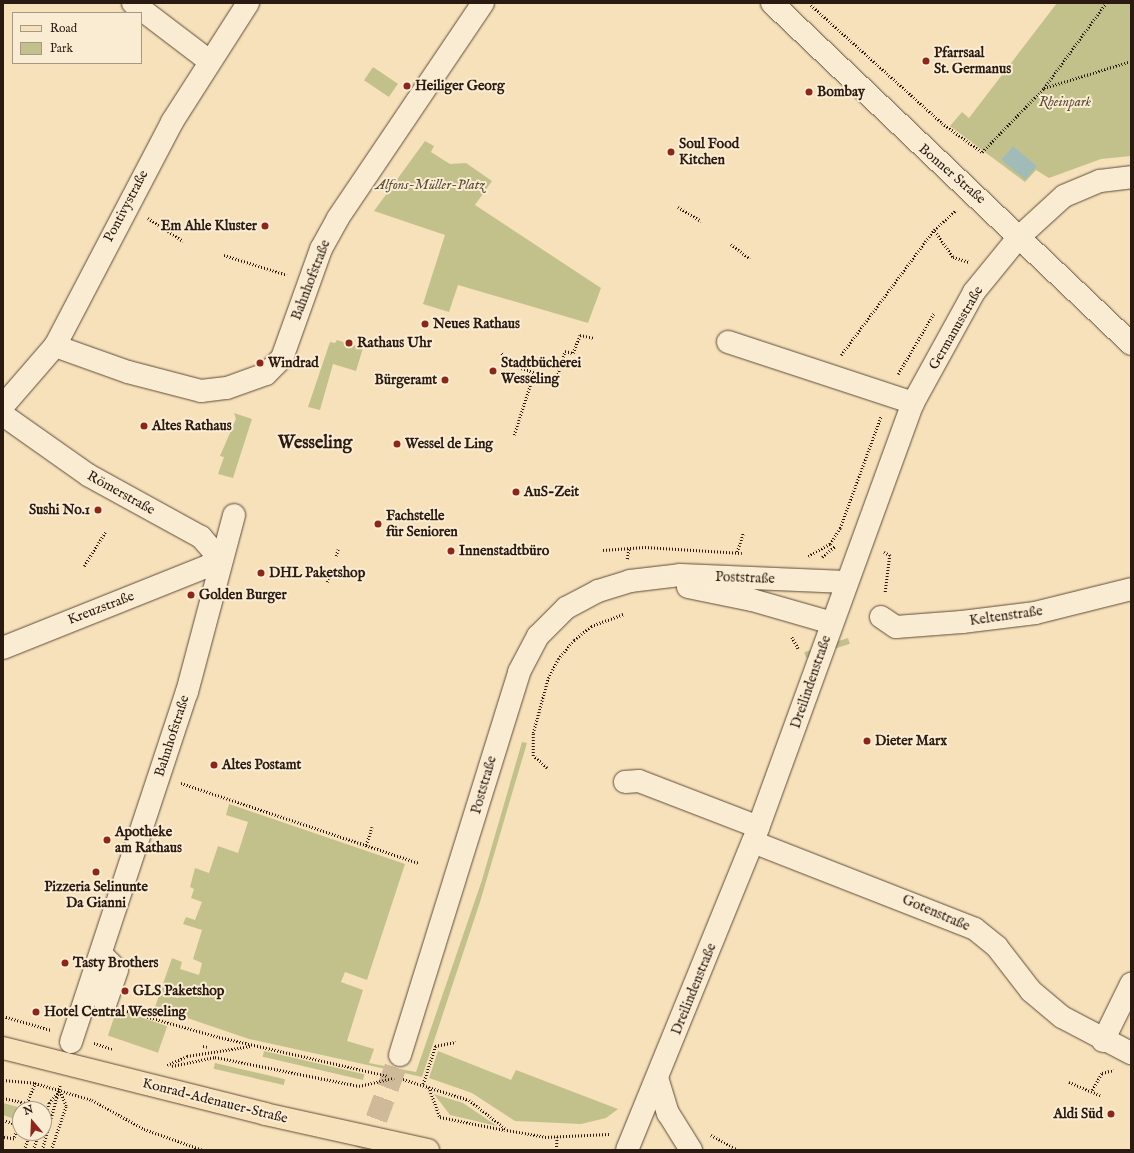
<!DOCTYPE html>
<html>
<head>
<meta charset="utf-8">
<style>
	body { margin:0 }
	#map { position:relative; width:1134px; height:1153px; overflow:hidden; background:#f7e1ba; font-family:"IM FELL English",serif }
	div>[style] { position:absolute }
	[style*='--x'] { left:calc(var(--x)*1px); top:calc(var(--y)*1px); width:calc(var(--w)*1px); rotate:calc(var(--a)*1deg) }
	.green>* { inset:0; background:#c3c18b; transform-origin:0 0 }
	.water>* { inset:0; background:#a0bbb8; transform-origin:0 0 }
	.minor-tunnel>* { height:22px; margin-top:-11px; transform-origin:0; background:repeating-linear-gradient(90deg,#ceb998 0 22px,transparent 0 33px) }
	.path>* { height:2.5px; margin-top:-1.25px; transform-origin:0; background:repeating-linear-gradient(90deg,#2a1a11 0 1px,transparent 0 3px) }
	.roads { filter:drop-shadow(0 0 1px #5d4c3b) drop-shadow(0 0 1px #5d4c3b) }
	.minor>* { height:22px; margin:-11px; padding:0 11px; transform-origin:11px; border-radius:11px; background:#faecd2 }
	.major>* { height:22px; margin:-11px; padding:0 11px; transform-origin:11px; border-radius:11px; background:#f7e1ba }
	.dots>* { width:11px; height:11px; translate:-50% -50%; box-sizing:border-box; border:2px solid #faecd2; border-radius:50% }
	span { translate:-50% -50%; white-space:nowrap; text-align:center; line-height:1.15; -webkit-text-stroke:4px #faecd2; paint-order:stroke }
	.poi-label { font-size:14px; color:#2a1a11; font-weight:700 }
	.left { translate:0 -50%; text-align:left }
	.right { translate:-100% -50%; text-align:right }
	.park-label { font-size:14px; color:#584c36; font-style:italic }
	.street-label { font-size:14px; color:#2a1a11 }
	.district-label { font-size:18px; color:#2a1a11; font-weight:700 }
	.frame { position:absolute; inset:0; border:4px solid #2a1a11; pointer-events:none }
	.legend { position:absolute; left:12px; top:12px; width:130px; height:52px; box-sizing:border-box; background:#faecd2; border:1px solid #a79885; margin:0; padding:5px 7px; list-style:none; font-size:12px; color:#2a1a11 }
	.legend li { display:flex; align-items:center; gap:8px; height:20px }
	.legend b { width:20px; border:1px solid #a79885 }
	.north { position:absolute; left:12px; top:1101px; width:40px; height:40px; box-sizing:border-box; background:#faecd2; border:1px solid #a79885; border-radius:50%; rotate:341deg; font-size:11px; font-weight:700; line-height:16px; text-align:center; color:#2a1a11 }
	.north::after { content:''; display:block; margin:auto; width:14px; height:18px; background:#8f2418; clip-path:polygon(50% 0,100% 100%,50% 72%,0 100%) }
</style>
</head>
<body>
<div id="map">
	<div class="green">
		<i style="clip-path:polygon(1057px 3px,1131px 3px,1131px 156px,1101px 159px,1049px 178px,1036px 170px,1025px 182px,950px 126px,962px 112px,969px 118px)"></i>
		<i style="left:373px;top:67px;width:30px;height:16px;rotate:34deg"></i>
		<i style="clip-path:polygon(425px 141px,434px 146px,431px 152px,450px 164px,466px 163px,492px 181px,475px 205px,601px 288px,588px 323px,458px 285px,449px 312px,423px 304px,445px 235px,374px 211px)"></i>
		<i style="clip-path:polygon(337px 340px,363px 348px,356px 371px,333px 364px,320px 410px,308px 407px,330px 342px,335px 343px)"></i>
		<i style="clip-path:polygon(234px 413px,252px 419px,233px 478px,218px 474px,224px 457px,220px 456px,236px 419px)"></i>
		<i style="left:848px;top:638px;width:6px;height:46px;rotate:72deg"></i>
		<i style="clip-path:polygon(522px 742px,527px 743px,480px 902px,422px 1077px,249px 1039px,155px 1007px,172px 958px,182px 962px,180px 969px,199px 975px,202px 963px,193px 959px,202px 930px,183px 924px,186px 917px,195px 920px,202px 902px,191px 898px,194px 889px,190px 887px,195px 868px,209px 873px,218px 846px,238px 853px,248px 822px,226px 815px,229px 804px,405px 864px,367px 980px,345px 972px,341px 982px,363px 990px,347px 1041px,374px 1049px,369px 1063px,416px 1072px,482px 880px)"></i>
		<i style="left:117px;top:1009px;width:53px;height:28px;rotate:19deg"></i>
		<i style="left:264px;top:1051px;width:103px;height:6px;rotate:13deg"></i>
		<i style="clip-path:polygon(438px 1051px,511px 1080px,516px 1070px,618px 1109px,606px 1118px,581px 1124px,515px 1121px,472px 1093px,429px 1078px)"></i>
		<i style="left:215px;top:1063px;width:72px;height:6px;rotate:13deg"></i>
		<i style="clip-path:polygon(434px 1094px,463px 1103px,497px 1126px,450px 1115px)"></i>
		<i style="clip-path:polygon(3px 1103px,25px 1109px,20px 1109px,20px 1121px,3px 1115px)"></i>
	</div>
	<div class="water">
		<i style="left:1013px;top:146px;width:31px;height:18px;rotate:40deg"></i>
	</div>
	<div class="minor-tunnel">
		<i style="--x:365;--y:1150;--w:101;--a:-69.8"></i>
	</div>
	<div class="path">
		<i style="--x:811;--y:5;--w:176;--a:42"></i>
		<i style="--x:942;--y:123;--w:49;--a:35.9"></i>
		<i style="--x:982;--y:152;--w:89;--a:-45.9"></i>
		<i style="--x:1044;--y:88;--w:105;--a:-53.9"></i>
		<i style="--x:1044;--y:88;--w:91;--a:-17.2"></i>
		<i style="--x:678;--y:207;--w:27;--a:31"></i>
		<i style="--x:148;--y:218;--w:42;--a:33.3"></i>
		<i style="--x:935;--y:231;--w:32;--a:55"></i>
		<i style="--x:953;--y:257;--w:17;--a:17"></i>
		<i style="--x:731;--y:244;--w:24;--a:38"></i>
		<i style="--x:224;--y:255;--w:66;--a:17.6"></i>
		<i style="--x:502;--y:353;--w:14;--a:54"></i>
		<i style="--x:510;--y:364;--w:49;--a:19.2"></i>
		<i style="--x:556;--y:380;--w:30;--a:-73"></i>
		<i style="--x:565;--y:351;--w:8;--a:14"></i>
		<i style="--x:573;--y:353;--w:19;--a:-69"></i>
		<i style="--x:580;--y:335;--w:14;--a:12"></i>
		<i style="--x:841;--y:355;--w:156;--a:-53.4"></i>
		<i style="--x:934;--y:230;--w:30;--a:-42"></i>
		<i style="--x:898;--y:374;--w:71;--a:-59.5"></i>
		<i style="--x:514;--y:435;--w:65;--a:-72.1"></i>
		<i style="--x:603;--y:550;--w:42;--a:-4.1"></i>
		<i style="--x:645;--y:547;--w:97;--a:3.5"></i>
		<i style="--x:737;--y:552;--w:20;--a:-72"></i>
		<i style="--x:884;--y:552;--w:7;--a:27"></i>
		<i style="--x:890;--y:555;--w:39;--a:97"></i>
		<i style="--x:336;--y:556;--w:7;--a:-74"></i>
		<i style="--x:808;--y:556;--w:25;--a:-29"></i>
		<i style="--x:830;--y:544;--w:19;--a:-58"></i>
		<i style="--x:840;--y:528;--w:119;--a:-69.9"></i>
		<i style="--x:822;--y:557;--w:17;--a:-40"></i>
		<i style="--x:627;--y:559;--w:11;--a:-80"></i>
		<i style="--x:84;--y:566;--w:40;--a:-58"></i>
		<i style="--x:327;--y:582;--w:13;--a:-72"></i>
		<i style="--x:792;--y:637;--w:13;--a:61"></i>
		<i style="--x:547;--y:768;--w:18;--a:-139"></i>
		<i style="--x:533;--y:756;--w:23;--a:-90"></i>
		<i style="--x:533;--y:733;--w:57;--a:-74.7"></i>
		<i style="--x:548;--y:678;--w:21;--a:-62"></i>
		<i style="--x:558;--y:659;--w:25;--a:-50"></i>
		<i style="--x:574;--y:640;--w:22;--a:-39"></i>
		<i style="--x:591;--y:626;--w:35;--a:-20"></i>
		<i style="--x:181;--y:783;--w:251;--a:18.6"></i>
		<i style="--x:366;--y:845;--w:19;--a:-72"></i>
		<i style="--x:127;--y:1011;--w:96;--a:15.8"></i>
		<i style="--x:219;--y:1037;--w:173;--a:13"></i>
		<i style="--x:3;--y:1016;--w:50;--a:16.3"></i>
		<i style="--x:94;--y:1043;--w:19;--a:18"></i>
		<i style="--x:203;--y:1046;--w:4;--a:14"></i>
		<i style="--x:167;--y:1065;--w:22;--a:-24"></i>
		<i style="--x:187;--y:1056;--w:65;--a:-8.9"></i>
		<i style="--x:172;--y:1066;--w:44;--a:-11.8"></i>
		<i style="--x:215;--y:1057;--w:147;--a:11.4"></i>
		<i style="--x:359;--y:1086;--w:36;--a:-13"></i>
		<i style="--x:403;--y:1079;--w:69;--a:17.7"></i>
		<i style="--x:469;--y:1100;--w:48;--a:38.3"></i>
		<i style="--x:507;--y:1130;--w:39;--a:10"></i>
		<i style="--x:545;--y:1137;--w:64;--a:-2.7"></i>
		<i style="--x:3;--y:1080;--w:32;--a:5"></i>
		<i style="--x:35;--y:1083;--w:59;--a:16.6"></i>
		<i style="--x:92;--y:1100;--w:60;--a:29.1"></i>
		<i style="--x:144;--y:1129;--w:63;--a:19.6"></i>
		<i style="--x:1069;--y:1082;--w:34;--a:23"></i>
		<i style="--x:423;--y:1084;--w:40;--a:-72"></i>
		<i style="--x:435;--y:1046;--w:21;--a:-11"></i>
		<i style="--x:429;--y:1087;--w:32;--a:70"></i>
		<i style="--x:440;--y:1117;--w:66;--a:11.3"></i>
		<i style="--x:1092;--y:1090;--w:20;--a:-60"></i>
		<i style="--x:1102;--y:1073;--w:12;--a:-14"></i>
		<i style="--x:3;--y:1098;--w:25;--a:12"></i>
		<i style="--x:27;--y:1103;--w:22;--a:-68"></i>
		<i style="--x:38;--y:1109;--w:4;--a:-76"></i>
		<i style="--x:44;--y:1118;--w:16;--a:-72"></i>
		<i style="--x:49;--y:1103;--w:16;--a:-50"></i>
		<i style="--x:3;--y:1120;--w:17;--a:17"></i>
		<i style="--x:19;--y:1125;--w:15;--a:110"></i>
		<i style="--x:14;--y:1139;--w:11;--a:-170"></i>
		<i style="--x:711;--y:1135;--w:31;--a:29"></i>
		<i style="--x:24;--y:1150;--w:18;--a:-71"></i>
		<i style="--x:33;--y:1150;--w:18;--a:-71"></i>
		<i style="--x:42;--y:1150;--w:67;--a:-74.5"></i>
		<i style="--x:51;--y:1150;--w:46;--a:-71.2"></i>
		<i style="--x:66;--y:1106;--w:15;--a:-113"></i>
		<i style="--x:556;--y:1150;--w:13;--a:-86"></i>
	</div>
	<div class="roads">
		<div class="minor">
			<i style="--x:133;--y:3;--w:96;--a:37.3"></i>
			<i style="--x:772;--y:3;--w:495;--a:43.5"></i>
			<i style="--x:728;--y:342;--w:195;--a:18.2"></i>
			<i style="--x:55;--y:346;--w:77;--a:19.6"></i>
			<i style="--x:128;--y:372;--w:75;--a:14.6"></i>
			<i style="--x:201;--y:391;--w:26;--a:-7"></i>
			<i style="--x:227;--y:388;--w:41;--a:-19.7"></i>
			<i style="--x:266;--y:374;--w:23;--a:-45"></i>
			<i style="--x:282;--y:358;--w:116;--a:-70.3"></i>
			<i style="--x:321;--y:249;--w:35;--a:-61"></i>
			<i style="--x:338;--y:218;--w:259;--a:-56"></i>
			<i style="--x:3;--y:406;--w:79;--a:-49.1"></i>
			<i style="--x:55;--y:346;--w:253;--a:-62.4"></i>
			<i style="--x:172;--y:122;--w:141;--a:-57.4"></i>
			<i style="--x:3;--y:415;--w:104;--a:35.2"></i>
			<i style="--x:88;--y:475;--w:129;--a:28.8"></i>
			<i style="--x:201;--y:537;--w:28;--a:49"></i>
			<i style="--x:219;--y:558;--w:14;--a:144"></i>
			<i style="--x:208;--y:566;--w:221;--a:158.2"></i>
			<i style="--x:688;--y:587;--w:65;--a:11.5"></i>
			<i style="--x:752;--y:600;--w:83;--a:16"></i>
			<i style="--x:881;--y:617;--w:18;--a:34"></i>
			<i style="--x:896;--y:627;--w:66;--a:-4.3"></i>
			<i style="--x:962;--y:622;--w:74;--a:-7"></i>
			<i style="--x:1035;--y:613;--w:99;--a:-14"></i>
			<i style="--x:625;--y:782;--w:14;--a:-4"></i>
			<i style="--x:639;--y:781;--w:128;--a:21.1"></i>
			<i style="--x:753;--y:842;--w:238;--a:21.4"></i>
			<i style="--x:975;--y:929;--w:28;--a:39"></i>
			<i style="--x:997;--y:947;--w:56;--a:52.3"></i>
			<i style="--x:1031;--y:991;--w:40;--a:40"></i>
			<i style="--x:1062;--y:1017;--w:78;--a:27.6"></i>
			<i style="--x:102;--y:955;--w:21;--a:45"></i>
			<i style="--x:117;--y:970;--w:36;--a:109"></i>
			<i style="--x:1103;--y:1041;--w:64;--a:-63.8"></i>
			<i style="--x:71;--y:1042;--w:369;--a:-71.7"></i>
			<i style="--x:187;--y:692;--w:183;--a:-75.1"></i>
			<i style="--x:400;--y:1055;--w:401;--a:-72.7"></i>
			<i style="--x:519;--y:672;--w:41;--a:-62.2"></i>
			<i style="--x:538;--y:636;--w:40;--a:-45"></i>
			<i style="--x:566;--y:608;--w:36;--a:-28"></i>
			<i style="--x:598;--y:591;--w:34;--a:-17"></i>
			<i style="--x:630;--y:581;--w:50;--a:-6.8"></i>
			<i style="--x:680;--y:575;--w:167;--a:2.4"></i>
			<i style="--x:658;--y:1081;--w:34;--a:73"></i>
			<i style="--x:668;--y:1113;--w:44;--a:58.1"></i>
			<i style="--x:627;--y:1150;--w:333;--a:-67.8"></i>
			<i style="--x:753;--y:842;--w:467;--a:-70"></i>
			<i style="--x:913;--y:403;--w:127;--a:-61.2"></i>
			<i style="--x:974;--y:292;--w:70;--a:-50.8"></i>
			<i style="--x:1018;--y:238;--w:62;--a:-42.4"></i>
			<i style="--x:1064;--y:196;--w:39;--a:-23"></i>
			<i style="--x:1100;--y:181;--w:31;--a:-7"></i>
		</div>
		<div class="major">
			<i style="--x:3;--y:1048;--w:270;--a:14.1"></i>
			<i style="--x:265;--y:1114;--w:167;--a:12.5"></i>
		</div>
	</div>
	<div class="dots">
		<i style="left:926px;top:61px;background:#8f2418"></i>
		<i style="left:407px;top:86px;background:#8f2418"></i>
		<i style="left:809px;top:92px;background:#8f2418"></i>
		<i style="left:671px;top:152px;background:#8f2418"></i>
		<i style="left:265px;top:226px;background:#8f2418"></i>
		<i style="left:425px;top:324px;background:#8f2418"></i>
		<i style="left:349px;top:343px;background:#8f2418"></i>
		<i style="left:260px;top:363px;background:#8f2418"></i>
		<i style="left:493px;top:371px;background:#8f2418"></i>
		<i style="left:445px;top:380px;background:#8f2418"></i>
		<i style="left:144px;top:426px;background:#8f2418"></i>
		<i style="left:397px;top:444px;background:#8f2418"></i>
		<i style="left:516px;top:492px;background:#8f2418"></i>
		<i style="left:98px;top:510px;background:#8f2418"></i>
		<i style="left:378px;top:524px;background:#8f2418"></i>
		<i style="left:451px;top:551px;background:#8f2418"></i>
		<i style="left:261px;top:573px;background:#8f2418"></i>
		<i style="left:191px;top:595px;background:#8f2418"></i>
		<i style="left:867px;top:741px;background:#8f2418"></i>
		<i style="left:214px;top:765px;background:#8f2418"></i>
		<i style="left:107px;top:840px;background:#8f2418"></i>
		<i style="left:96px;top:872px;background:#8f2418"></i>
		<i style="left:65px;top:963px;background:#8f2418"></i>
		<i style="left:125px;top:991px;background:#8f2418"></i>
		<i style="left:36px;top:1012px;background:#8f2418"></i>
		<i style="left:1111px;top:1114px;background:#8f2418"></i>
	</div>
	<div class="poi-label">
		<span class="left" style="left:934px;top:61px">Pfarrsaal<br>St. Germanus</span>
		<span class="left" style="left:415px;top:86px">Heiliger Georg</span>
		<span class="left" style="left:817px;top:92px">Bombay</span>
		<span class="left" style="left:679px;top:152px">Soul Food<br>Kitchen</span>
		<span class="right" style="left:257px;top:226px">Em Ahle Kluster</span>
		<span class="left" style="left:433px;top:324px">Neues Rathaus</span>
		<span class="left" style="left:357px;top:343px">Rathaus Uhr</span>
		<span class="left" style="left:268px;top:363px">Windrad</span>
		<span class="left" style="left:501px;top:371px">Stadtbücherei<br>Wesseling</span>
		<span class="right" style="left:437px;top:380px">Bürgeramt</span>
		<span class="left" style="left:152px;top:426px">Altes Rathaus</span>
		<span class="left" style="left:405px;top:444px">Wessel de Ling</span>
		<span class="left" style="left:524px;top:492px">AuS-Zeit</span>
		<span class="right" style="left:90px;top:510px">Sushi No.1</span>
		<span class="left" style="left:386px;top:524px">Fachstelle<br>für Senioren</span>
		<span class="left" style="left:459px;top:551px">Innenstadtbüro</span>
		<span class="left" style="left:269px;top:573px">DHL Paketshop</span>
		<span class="left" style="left:199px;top:595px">Golden Burger</span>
		<span class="left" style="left:875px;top:741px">Dieter Marx</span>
		<span class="left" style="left:222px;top:765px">Altes Postamt</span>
		<span class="left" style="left:115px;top:840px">Apotheke<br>am Rathaus</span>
		<span style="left:96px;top:895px">Pizzeria Selinunte<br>Da Gianni</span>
		<span class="left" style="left:73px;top:963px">Tasty Brothers</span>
		<span class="left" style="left:133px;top:991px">GLS Paketshop</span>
		<span class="left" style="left:44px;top:1012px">Hotel Central Wesseling</span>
		<span class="right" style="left:1103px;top:1114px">Aldi Süd</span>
	</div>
	<div class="park-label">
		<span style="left:1065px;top:102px">Rheinpark</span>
		<span style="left:430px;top:185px">Alfons-Müller-Platz</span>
	</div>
	<div class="street-label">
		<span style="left:952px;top:174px;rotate:41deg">Bonner Straße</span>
		<span style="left:126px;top:206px;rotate:-62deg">Pontivystraße</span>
		<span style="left:311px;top:280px;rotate:-69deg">Bahnhofstraße</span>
		<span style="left:956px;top:328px;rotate:-60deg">Germanusstraße</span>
		<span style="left:121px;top:493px;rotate:29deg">Römerstraße</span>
		<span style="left:745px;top:578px;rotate:2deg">Poststraße</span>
		<span style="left:101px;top:608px;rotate:-21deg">Kreuzstraße</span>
		<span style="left:1006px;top:616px;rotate:-8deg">Keltenstraße</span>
		<span style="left:811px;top:682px;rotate:-71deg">Dreilindenstraße</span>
		<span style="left:172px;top:736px;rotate:-72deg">Bahnhofstraße</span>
		<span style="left:484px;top:785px;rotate:-74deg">Poststraße</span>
		<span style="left:936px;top:913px;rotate:23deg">Gotenstraße</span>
		<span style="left:694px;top:989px;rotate:-68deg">Dreilindenstraße</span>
		<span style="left:215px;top:1101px;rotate:14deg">Konrad-Adenauer-Straße</span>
	</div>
	<div class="district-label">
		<span style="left:315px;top:444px">Wesseling</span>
	</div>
	<div class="frame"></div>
	<ul class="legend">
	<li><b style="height:5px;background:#f7e1ba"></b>Road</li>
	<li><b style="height:11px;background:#c3c18b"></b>Park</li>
	</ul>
	<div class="north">N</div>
</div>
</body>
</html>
